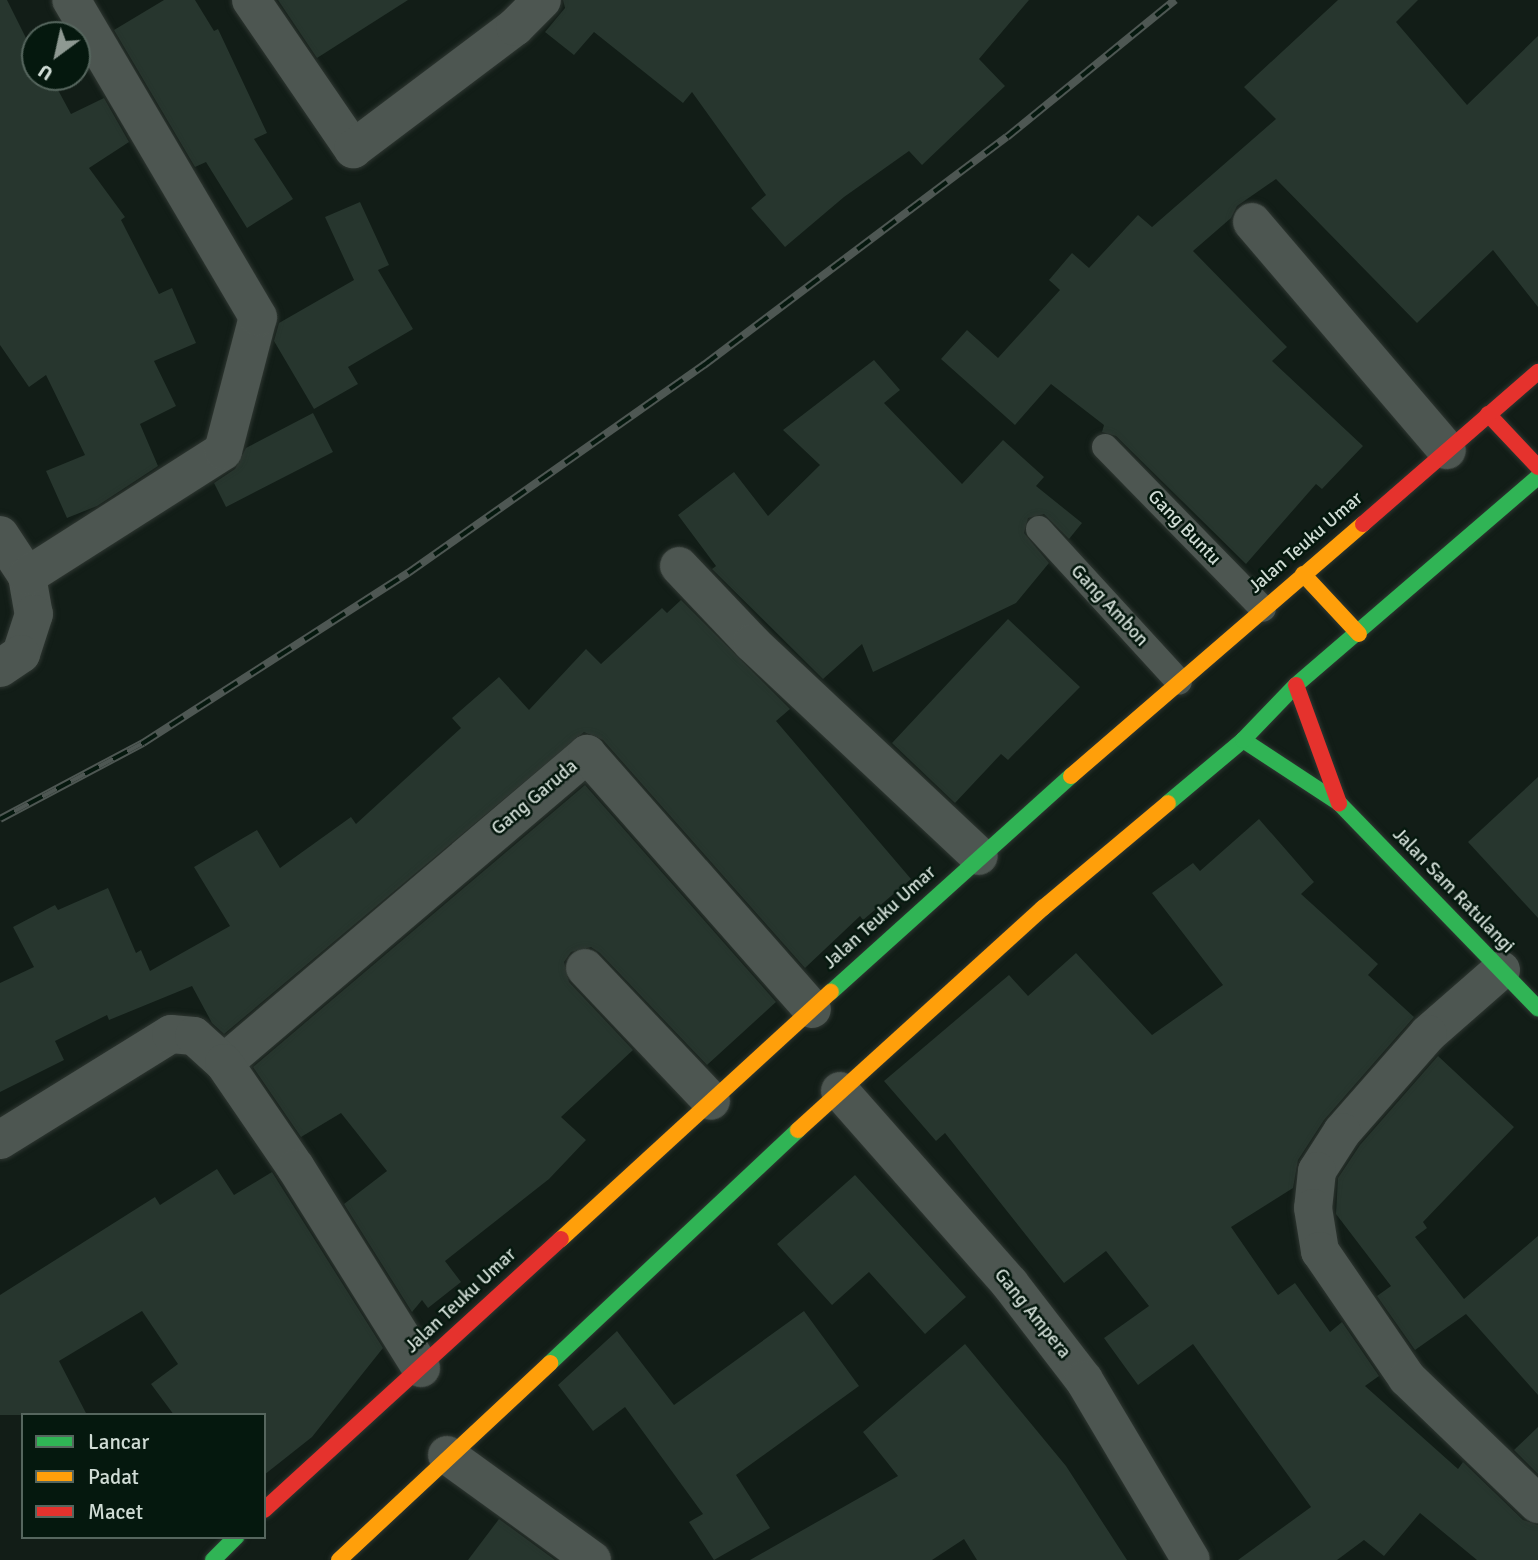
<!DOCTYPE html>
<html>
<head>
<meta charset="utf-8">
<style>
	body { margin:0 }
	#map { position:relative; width:1538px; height:1560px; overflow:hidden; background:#121d17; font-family:Signika,sans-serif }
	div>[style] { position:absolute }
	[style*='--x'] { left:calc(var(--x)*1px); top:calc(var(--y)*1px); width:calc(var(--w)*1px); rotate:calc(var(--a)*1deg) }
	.building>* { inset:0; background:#27362e }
	.roads { filter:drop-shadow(0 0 2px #2e3631) drop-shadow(0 0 2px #2e3631) }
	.lane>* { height:26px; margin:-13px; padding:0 13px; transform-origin:13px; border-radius:13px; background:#4d5651 }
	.street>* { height:38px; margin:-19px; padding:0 19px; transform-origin:19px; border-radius:19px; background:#4d5651 }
	.fast>* { height:16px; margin:-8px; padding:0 8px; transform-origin:8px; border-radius:8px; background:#30b455 }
	.slow>* { height:16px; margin:-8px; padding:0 8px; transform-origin:8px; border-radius:8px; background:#ff9f0a }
	.jam>* { height:16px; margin:-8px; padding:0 8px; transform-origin:8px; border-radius:8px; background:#e5322d }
	.rail>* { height:8px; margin-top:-4px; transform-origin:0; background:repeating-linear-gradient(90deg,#05180e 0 16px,#4e5753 0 32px); box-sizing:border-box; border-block:2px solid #4e5753 }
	span { translate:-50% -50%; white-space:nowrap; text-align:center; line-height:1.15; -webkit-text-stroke:5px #05180e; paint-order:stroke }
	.street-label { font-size:19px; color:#d0dcd5 }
	.legend { position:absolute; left:21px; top:1413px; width:245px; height:126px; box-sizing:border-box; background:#05180e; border:2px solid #56665e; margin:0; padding:9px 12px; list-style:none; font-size:21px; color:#d0dcd5 }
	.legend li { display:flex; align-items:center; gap:14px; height:35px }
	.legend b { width:35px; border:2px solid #56665e }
	.north { position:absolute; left:21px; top:21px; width:70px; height:70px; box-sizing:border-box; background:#05180e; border:2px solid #56665e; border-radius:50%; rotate:213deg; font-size:19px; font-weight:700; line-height:28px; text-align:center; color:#d0dcd5 }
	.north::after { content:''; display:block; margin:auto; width:24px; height:32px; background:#8e9992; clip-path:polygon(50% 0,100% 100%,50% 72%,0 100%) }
</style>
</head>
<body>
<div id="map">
	<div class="building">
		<i style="clip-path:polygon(0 0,7px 0,35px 56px,35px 80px,51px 77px,71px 114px,104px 98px,129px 142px,89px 168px,125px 217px,121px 220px,159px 294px,172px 288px,196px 343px,154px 361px,176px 406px,140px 424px,158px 466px,97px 506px,67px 518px,46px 471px,85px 455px,46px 375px,29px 387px,0 345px)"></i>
		<i style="clip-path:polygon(164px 0,195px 0,214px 31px,218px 29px,267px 133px,254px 139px,293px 199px,247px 228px,206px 162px,195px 167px,114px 30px)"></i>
		<i style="clip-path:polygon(278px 0,408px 0,317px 58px)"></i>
		<i style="clip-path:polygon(563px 0,1029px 0,979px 59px,1005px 86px,922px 165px,909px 151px,844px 197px,785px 247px,751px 208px,766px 195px,692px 92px,683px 103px,594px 32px,574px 55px,545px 32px,565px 8px)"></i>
		<i style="clip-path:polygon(1338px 0,1418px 0,1396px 22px,1467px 105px,1538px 36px,1538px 307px,1493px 250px,1417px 323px,1276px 179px,1237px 206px,1231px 218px,1193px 251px,1287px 347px,1272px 361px,1363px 446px,1322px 489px,1316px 484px,1246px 564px,1116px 436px,1102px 432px,1104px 425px,1051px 384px,1015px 425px,941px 359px,967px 330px,998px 358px,1060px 290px,1049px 280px,1072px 253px,1089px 268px,1138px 215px,1152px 227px,1276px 119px,1244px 87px)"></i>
		<i style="clip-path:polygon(360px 202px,389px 265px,378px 270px,413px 329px,348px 367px,358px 384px,314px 409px,274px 341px,279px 323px,354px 280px,325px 217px)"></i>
		<i style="clip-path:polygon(874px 360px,900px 390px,884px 403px,962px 484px,1003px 440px,1044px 477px,1036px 486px,1082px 523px,1069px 539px,1044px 514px,1028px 518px,1024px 533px,1049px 563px,1016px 603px,873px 672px,862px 644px,823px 679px,712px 569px,716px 566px,678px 515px,734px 472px,768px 516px,820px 465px,783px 430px)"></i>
		<i style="clip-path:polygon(313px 413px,333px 452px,226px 507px,214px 483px,235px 469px,246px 448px)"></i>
		<i style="clip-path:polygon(681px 600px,790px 709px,776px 721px,911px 879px,863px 920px,860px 916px,805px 968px,603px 740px,584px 732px,224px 1034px,212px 1023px,192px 986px,109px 1020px,107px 1015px,55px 1041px,64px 1060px,0 1092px,0 983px,34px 967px,13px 927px,55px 905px,58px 910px,108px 888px,136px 953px,141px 950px,150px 971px,230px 926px,194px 867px,257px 830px,280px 868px,351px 817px,356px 824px,461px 728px,452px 718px,499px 677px,529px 710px,586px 649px,601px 664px,662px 608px,667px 613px)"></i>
		<i style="clip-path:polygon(1008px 619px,1080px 687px,1008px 760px,1001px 754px,955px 803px,892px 743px)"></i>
		<i style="clip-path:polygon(1538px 777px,1538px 918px,1468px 842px)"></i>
		<i style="clip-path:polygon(585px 785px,776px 1002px,707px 1065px,600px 953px,591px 947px,571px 952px,564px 962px,569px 982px,633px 1050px,561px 1117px,586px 1140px,549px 1179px,445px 1261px,461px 1282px,428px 1308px,422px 1300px,412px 1312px,344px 1204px,387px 1171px,341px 1113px,301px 1137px,253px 1067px)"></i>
		<i style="clip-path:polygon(1259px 819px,1314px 882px,1301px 894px,1378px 964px,1368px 975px,1414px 1017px,1324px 1120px,1298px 1160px,1293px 1188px,1231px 1227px,1278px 1295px,1295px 1283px,1330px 1332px,1342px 1322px,1379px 1376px,1365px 1386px,1458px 1469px,1463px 1462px,1523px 1520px,1538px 1525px,1538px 1560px,1477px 1560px,1420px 1513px,1384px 1556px,1364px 1540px,1337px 1560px,1238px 1560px,1311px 1507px,1193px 1344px,1138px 1385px,1104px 1338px,1149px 1306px,1106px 1251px,1064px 1283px,945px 1133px,936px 1141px,884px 1081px,1009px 975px,1028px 996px,1076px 953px,1152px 1035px,1223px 985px,1152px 893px,1193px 863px,1200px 871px)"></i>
		<i style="clip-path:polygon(1438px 1056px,1514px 1127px,1423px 1222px,1427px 1228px,1415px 1237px,1464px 1299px,1538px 1236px,1538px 1395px,1466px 1314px,1415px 1350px,1377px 1296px,1391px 1286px,1336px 1214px,1338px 1178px,1360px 1145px)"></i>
		<i style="clip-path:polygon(217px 1169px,234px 1195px,272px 1172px,383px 1348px,312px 1437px,264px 1475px,264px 1415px,174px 1415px,151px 1384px,178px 1364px,142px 1311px,59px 1361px,87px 1415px,0 1415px,0 1295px,155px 1197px,160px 1205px)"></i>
		<i style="clip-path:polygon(855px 1175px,966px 1297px,925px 1334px,869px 1272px,832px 1305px,777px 1244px)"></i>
		<i style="clip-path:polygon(804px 1311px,859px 1386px,736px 1475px,770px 1528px,714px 1560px,689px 1522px,703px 1514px,625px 1407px,593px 1431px,558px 1385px,617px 1331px,674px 1405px)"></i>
		<i style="clip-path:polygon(965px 1344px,1066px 1466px,1127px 1560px,977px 1560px,964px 1539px,932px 1560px,750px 1560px,898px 1476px,863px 1432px)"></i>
		<i style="clip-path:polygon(1538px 1427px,1538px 1474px,1514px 1450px)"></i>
		<i style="clip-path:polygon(499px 1519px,555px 1560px,468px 1560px)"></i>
	</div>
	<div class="roads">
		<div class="lane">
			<i style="--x:1105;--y:447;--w:226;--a:45.7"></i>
			<i style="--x:1039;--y:529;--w:207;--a:47.5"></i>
		</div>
		<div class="street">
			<i style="--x:251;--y:0;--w:181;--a:55.6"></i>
			<i style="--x:353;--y:149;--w:203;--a:-37"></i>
			<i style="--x:515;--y:27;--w:38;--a:-45"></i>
			<i style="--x:1252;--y:222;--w:300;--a:49.5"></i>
			<i style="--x:0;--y:535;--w:49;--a:56.6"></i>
			<i style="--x:27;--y:576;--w:39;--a:80"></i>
			<i style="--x:34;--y:614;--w:42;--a:108"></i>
			<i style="--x:21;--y:654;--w:25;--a:146"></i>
			<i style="--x:679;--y:566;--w:106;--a:46.5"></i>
			<i style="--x:752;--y:643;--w:311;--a:43.2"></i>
			<i style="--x:27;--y:576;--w:232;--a:-32.5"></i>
			<i style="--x:223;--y:451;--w:138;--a:-75.4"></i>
			<i style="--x:258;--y:317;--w:368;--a:-120.5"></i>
			<i style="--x:585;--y:968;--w:183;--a:46.5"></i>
			<i style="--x:1501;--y:970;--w:97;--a:138.8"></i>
			<i style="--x:1428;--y:1034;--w:130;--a:131.3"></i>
			<i style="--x:1342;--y:1132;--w:46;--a:122.7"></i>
			<i style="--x:1317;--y:1171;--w:37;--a:96"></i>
			<i style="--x:1313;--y:1208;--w:44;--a:80.8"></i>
			<i style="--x:1320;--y:1251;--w:154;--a:55.6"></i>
			<i style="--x:1407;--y:1378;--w:182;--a:43.9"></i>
			<i style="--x:224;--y:1063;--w:477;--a:-40.4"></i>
			<i style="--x:587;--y:754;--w:340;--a:48.6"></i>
			<i style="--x:840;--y:1091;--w:257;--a:48.6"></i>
			<i style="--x:1010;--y:1284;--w:121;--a:52.4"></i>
			<i style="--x:1084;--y:1380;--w:209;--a:59.3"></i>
			<i style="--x:0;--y:1140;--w:201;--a:-31.8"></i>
			<i style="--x:171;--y:1034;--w:23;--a:5"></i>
			<i style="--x:194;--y:1036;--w:40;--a:42"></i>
			<i style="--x:224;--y:1063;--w:127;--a:55.6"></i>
			<i style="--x:296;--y:1168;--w:236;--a:58"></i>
			<i style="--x:447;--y:1455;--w:179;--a:35.9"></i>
		</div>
		<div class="fast">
			<i style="--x:1243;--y:740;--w:115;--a:33.3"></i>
			<i style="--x:1339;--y:803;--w:286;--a:45.9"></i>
			<i style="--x:1168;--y:803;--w:98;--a:-40"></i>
			<i style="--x:1243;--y:740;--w:76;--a:-46.1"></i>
			<i style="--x:1296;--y:685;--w:319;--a:-40.7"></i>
			<i style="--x:831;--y:992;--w:323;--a:-42"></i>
			<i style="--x:550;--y:1363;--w:340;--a:-43.2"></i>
			<i style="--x:213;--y:1560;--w:33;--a:-45"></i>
		</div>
		<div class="slow">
			<i style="--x:1303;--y:574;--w:82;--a:47"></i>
			<i style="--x:1071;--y:776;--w:386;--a:-40.8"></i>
			<i style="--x:798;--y:1130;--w:331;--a:-42.2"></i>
			<i style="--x:1043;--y:908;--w:163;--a:-40"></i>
			<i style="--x:561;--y:1239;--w:366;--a:-42.5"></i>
			<i style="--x:339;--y:1560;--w:289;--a:-43"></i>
		</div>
		<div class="jam">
			<i style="--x:1488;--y:414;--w:73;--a:46.7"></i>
			<i style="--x:1363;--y:524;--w:232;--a:-41"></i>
			<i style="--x:1296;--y:685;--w:126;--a:70"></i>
			<i style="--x:264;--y:1510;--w:402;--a:-42.4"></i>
		</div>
	</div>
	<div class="rail">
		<i style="--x:0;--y:819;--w:162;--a:-28"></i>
		<i style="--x:143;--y:743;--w:315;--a:-32.7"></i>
		<i style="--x:408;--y:573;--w:362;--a:-35.1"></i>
		<i style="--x:704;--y:365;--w:379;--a:-37"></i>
		<i style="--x:1007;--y:137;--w:217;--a:-39.2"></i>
	</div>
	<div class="street-label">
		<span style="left:1184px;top:528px;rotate:46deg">Gang Buntu</span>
		<span style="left:1306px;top:543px;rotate:-41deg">Jalan Teuku Umar</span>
		<span style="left:1109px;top:606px;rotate:47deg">Gang Ambon</span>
		<span style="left:535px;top:798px;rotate:-40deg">Gang Garuda</span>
		<span style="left:1453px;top:891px;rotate:46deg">Jalan Sam Ratulangi</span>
		<span style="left:880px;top:918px;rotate:-42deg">Jalan Teuku Umar</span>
		<span style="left:461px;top:1301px;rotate:-43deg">Jalan Teuku Umar</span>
		<span style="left:1032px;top:1314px;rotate:51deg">Gang Ampera</span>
	</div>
	<ul class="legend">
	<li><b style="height:9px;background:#30b455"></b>Lancar</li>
	<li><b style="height:9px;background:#ff9f0a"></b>Padat</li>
	<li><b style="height:9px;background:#e5322d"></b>Macet</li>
	</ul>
	<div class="north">U</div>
</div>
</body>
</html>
